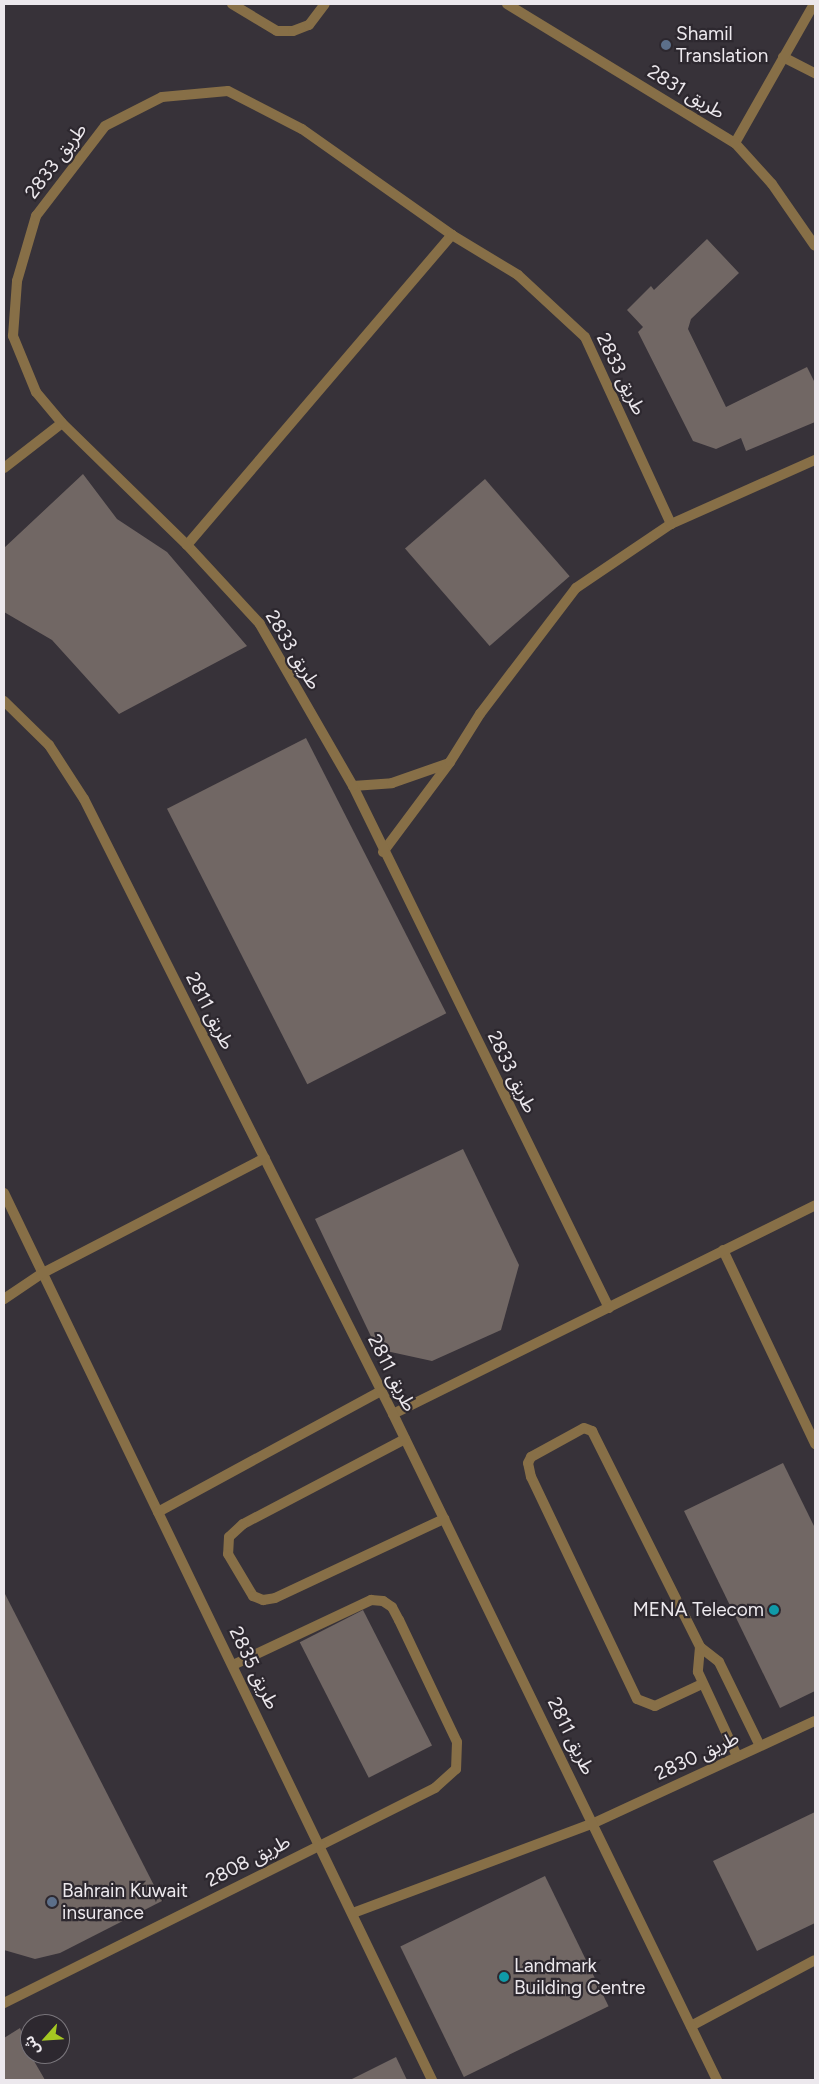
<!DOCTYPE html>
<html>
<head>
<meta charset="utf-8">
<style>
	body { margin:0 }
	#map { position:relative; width:819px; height:2084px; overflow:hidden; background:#373239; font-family:Figtree,"Noto Sans Arabic",sans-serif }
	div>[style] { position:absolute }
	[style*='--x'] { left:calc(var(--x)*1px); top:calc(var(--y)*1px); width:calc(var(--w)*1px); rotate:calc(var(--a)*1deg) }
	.building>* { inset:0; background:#716764; transform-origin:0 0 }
	.service>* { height:10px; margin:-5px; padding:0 5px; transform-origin:5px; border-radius:5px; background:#876f47 }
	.minor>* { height:10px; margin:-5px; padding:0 5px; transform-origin:5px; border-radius:5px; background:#876f47 }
	.tertiary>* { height:10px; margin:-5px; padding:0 5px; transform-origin:5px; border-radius:5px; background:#876f47 }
	.dots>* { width:14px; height:14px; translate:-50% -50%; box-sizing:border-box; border:2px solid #2d282f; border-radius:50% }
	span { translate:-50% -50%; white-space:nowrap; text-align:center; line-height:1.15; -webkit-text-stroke:4.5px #2d282f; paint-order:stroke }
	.poi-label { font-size:19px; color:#ece8ed }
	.left { translate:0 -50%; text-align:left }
	.right { translate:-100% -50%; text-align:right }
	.street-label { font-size:19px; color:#ece8ed }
	.frame { position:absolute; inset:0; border:5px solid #ece8ed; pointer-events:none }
	.north { position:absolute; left:20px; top:2014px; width:50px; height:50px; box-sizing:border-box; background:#2d282f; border:1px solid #79757b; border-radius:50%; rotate:244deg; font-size:14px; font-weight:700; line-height:20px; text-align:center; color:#ece8ed }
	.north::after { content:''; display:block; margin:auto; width:18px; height:22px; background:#a5c822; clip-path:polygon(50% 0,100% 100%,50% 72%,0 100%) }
</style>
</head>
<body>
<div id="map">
	<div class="building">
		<i style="clip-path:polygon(707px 239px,739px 273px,691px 319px,688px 329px,726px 407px,807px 367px,815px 383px,815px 422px,746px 451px,741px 438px,716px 449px,693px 441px,638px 332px,643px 327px,627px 310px,651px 286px,654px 290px)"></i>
		<i style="clip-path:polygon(83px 474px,117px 519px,167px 552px,247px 646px,119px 714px,52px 640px,4px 612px,4px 548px)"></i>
		<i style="left:485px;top:479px;width:129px;height:106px;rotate:49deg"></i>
		<i style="left:306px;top:738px;width:309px;height:156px;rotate:63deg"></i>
		<i style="clip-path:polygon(463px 1149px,519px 1265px,501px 1330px,432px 1361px,377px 1349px,315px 1219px)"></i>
		<i style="clip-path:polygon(783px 1463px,815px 1528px,815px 1691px,780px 1708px,684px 1511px)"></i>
		<i style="clip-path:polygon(4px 1592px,162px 1901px,60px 1953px,35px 1959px,4px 1950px)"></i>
		<i style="left:363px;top:1610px;width:152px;height:71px;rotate:63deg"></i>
		<i style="clip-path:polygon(815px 1812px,815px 1923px,757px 1951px,713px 1861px)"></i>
		<i style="left:545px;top:1876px;width:145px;height:161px;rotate:64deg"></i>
		<i style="clip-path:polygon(20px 2028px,30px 2054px,45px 2080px,4px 2080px,4px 2038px)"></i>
		<i style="clip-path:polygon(396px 2057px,407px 2080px,350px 2080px)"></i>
	</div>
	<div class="service">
		<i style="--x:232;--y:4;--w:52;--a:31"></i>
		<i style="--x:277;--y:31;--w:16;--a:0"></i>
		<i style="--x:293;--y:31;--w:17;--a:-21"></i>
		<i style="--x:309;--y:25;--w:26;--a:-53"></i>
		<i style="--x:783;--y:57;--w:36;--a:27"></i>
		<i style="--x:735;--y:143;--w:160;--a:-60.4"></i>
		<i style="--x:405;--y:1439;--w:183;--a:152.3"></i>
		<i style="--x:243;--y:1524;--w:19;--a:137"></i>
		<i style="--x:229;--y:1537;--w:17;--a:93"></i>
		<i style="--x:228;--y:1554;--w:49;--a:59.2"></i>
		<i style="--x:253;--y:1596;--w:11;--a:22"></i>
		<i style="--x:263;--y:1600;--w:12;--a:-9"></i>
		<i style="--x:275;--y:1598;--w:187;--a:-25.1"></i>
		<i style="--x:700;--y:1647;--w:25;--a:95"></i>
		<i style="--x:698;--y:1672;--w:93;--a:65.1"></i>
		<i style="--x:233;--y:1665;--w:153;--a:-25.2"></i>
		<i style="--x:371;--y:1600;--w:12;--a:5"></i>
		<i style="--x:383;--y:1601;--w:11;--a:34"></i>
		<i style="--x:392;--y:1607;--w:15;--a:62"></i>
		<i style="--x:399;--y:1620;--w:135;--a:64.6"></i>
		<i style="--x:457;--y:1742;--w:27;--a:92"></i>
		<i style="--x:456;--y:1769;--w:28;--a:138"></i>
		<i style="--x:435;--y:1788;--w:127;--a:153.4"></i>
		<i style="--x:702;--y:1684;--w:52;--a:154.9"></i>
		<i style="--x:655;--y:1706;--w:19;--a:-159"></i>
		<i style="--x:637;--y:1699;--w:246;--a:-115.5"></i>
		<i style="--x:531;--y:1477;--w:14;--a:-102"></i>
		<i style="--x:528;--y:1463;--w:7;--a:-63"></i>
		<i style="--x:531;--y:1457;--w:60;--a:-28.7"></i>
		<i style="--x:584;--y:1428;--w:9;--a:21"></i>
		<i style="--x:592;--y:1431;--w:241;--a:63.4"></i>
		<i style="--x:700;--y:1647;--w:24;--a:38"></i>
		<i style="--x:719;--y:1662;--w:93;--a:64"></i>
		<i style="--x:353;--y:1913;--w:257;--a:-20.5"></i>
		<i style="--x:691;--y:2026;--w:140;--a:-28"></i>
	</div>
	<div class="minor">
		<i style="--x:507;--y:4;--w:267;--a:31.4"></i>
		<i style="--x:735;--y:143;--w:55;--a:47.9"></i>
		<i style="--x:772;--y:184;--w:75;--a:55.3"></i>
		<i style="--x:4;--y:468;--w:73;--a:-37.8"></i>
		<i style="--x:187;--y:545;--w:408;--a:-49.5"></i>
		<i style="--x:353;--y:786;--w:39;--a:-4"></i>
		<i style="--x:392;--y:783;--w:60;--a:-19.3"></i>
		<i style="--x:383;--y:852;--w:112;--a:-53.3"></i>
		<i style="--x:450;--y:762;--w:57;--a:-58"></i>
		<i style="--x:480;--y:714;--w:158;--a:-52.7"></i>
		<i style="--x:576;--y:588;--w:115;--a:-34"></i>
		<i style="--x:671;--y:524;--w:158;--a:-24"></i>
		<i style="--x:4;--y:1193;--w:985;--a:64.24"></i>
		<i style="--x:723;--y:1250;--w:215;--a:64.6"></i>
		<i style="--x:4;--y:1299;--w:45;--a:-34"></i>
		<i style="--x:41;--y:1274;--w:252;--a:-27.4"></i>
		<i style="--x:609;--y:1308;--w:581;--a:-116.12"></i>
		<i style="--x:353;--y:786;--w:187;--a:-119.9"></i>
		<i style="--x:260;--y:624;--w:108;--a:-132.7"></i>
		<i style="--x:187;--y:545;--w:175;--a:-135.7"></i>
		<i style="--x:62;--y:423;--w:40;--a:-130"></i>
		<i style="--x:36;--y:392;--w:61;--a:-112.3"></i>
		<i style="--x:13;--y:336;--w:55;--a:-85.8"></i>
		<i style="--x:17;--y:281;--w:68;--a:-73.7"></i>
		<i style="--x:36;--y:216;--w:113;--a:-52.5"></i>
		<i style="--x:105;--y:126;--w:64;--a:-27"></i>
		<i style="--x:162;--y:97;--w:66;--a:-5.2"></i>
		<i style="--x:228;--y:91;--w:83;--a:27.2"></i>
		<i style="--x:302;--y:129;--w:184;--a:35.2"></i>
		<i style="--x:452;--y:235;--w:77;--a:31.2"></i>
		<i style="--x:518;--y:275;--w:91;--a:42.8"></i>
		<i style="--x:585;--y:337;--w:206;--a:65.3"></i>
		<i style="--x:393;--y:1414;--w:471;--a:-26.3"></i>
		<i style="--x:158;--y:1512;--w:254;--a:-28.5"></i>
		<i style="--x:594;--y:1823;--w:243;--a:-24.8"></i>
		<i style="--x:4;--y:2003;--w:354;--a:-26.5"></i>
	</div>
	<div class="tertiary">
		<i style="--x:4;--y:701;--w:63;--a:44.4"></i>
		<i style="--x:49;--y:745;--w:64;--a:57.1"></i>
		<i style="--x:84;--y:799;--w:688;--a:63.32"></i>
		<i style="--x:393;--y:1414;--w:741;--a:64.06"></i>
	</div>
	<div class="dots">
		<i style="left:666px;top:45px;background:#5c6f8a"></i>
		<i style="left:774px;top:1610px;background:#0f9aa8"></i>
		<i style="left:52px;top:1902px;background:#5c6f8a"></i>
		<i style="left:504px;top:1977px;background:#0f9aa8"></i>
	</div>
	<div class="poi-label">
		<span class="left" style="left:676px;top:45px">Shamil<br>Translation</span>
		<span class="right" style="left:764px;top:1610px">MENA Telecom</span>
		<span class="left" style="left:62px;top:1902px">Bahrain Kuwait<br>insurance</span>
		<span class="left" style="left:514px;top:1977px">Landmark<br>Building Centre</span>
	</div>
	<div class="street-label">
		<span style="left:686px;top:92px;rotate:31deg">طريق 2831</span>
		<span style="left:56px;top:161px;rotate:-53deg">طريق 2833</span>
		<span style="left:621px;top:374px;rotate:64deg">طريق 2833</span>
		<span style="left:293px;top:650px;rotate:59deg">طريق 2833</span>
		<span style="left:210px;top:1011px;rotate:63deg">طريق 2811</span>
		<span style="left:512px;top:1072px;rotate:64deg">طريق 2833</span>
		<span style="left:392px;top:1373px;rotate:63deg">طريق 2811</span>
		<span style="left:254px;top:1668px;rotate:64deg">طريق 2835</span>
		<span style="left:571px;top:1736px;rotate:64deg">طريق 2811</span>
		<span style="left:697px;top:1756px;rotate:-25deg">طريق 2830</span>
		<span style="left:248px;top:1861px;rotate:-27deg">طريق 2808</span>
	</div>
	<div class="frame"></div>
	<div class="north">ش</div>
</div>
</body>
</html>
